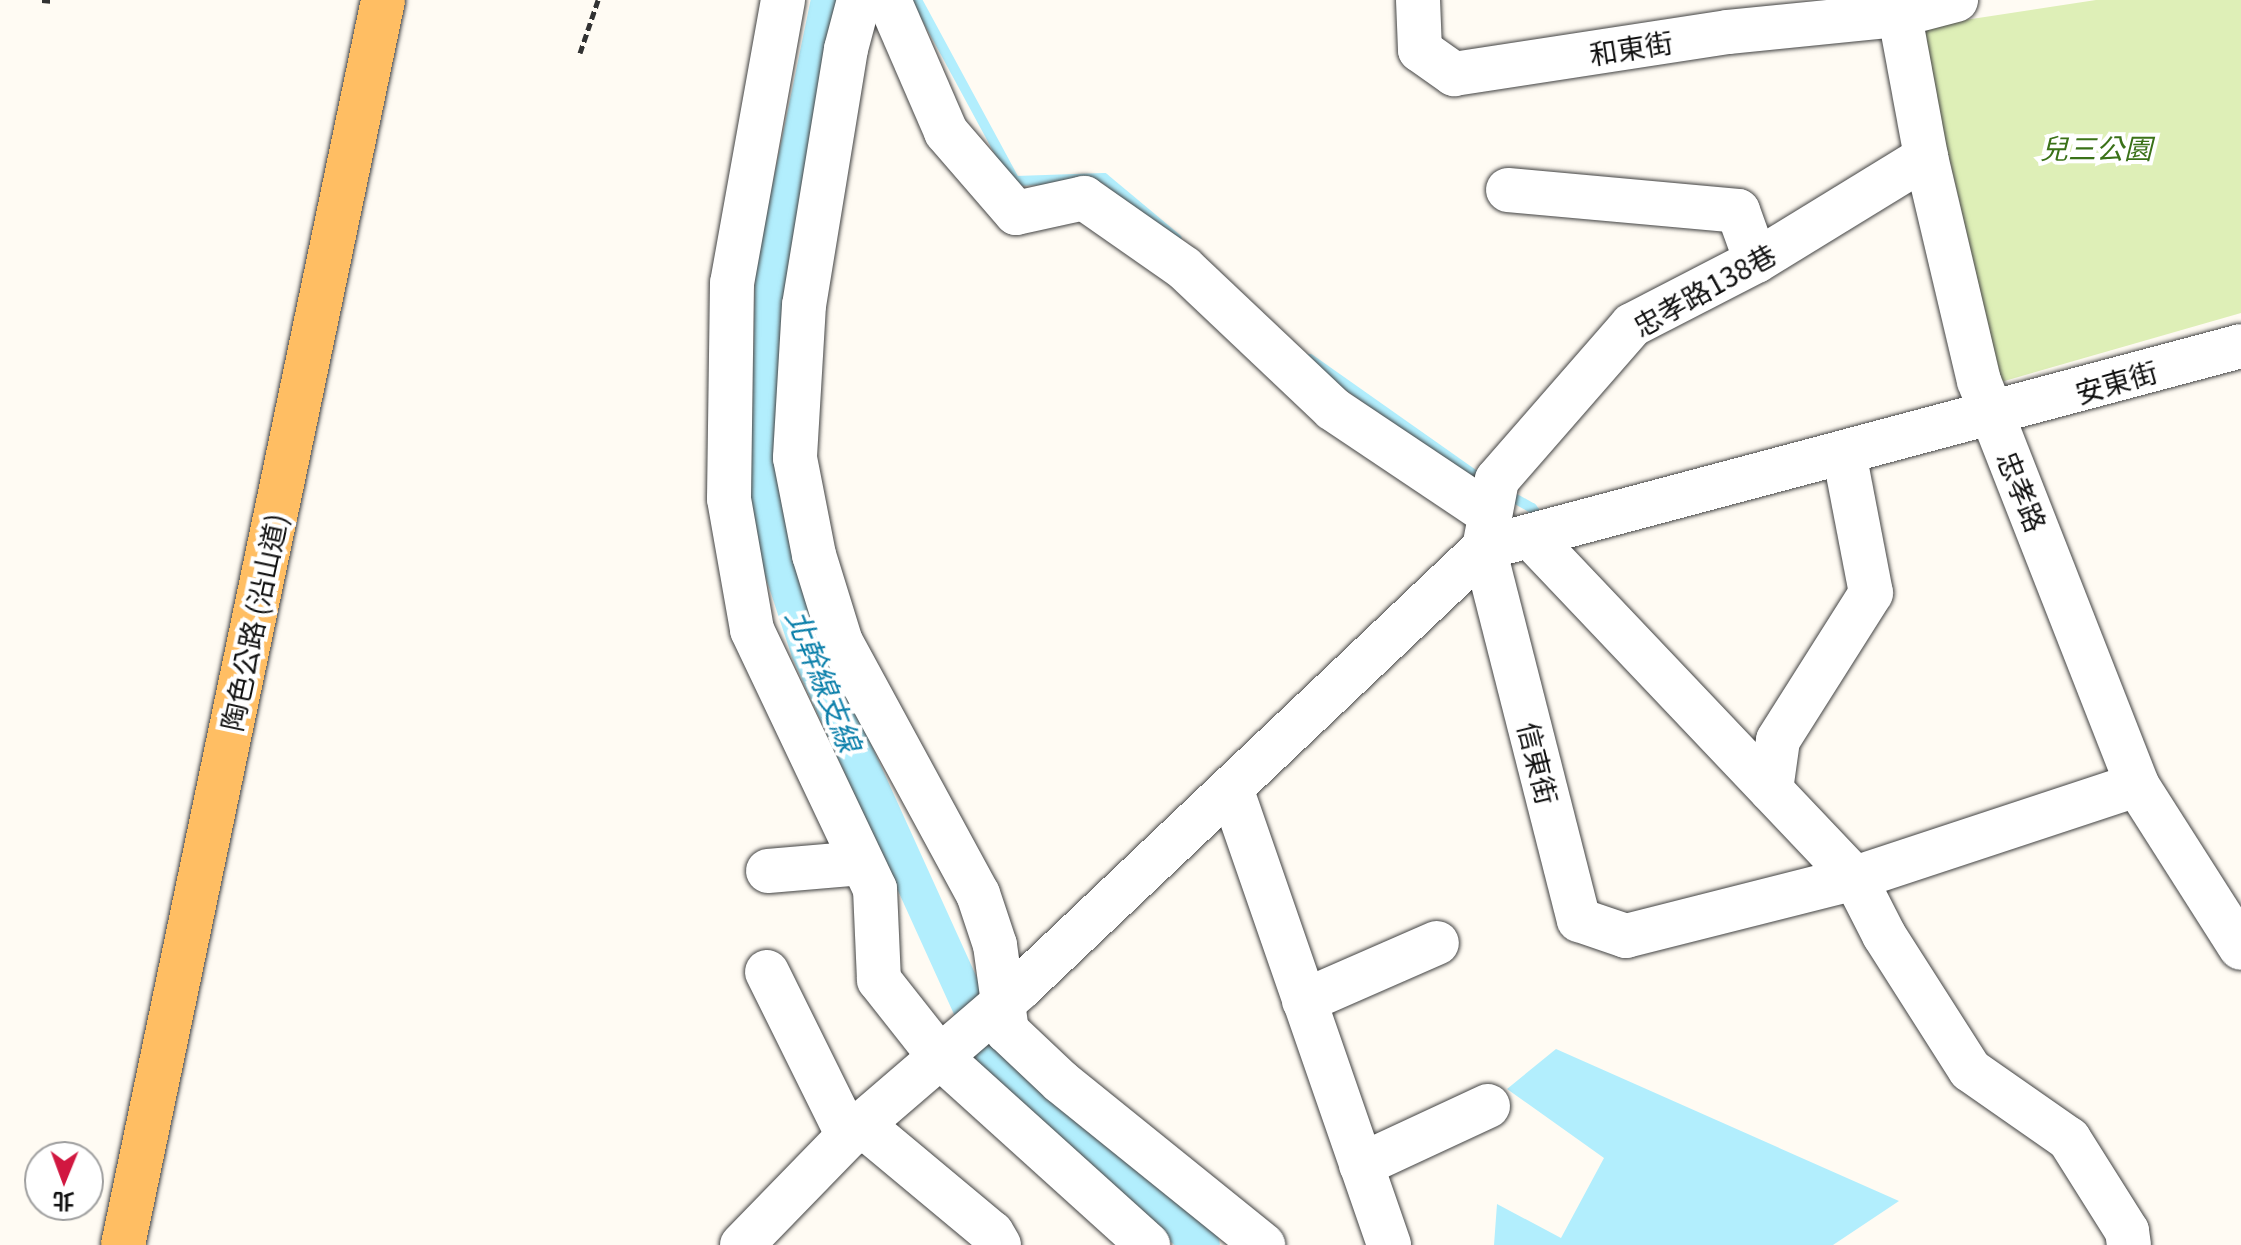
<!DOCTYPE html>
<html>
<head>
<meta charset="utf-8">
<style>
	body { margin:0 }
	#map { position:relative; width:2241px; height:1245px; overflow:hidden; background:#fffbf3; font-family:Georgia,"Noto Sans TC",serif }
	div>[style] { position:absolute }
	[style*='--x'] { left:calc(var(--x)*1px); top:calc(var(--y)*1px); width:calc(var(--w)*1px); rotate:calc(var(--a)*1deg) }
	.green>* { inset:0; background:#deefb7 }
	.water>* { inset:0; background:#b2eefd }
	.stream>* { height:10px; margin:-5px; padding:0 5px; transform-origin:5px; border-radius:5px; background:#b2eefd }
	.canal>* { height:36px; margin:-18px; padding:0 18px; transform-origin:18px; border-radius:18px; background:#b2eefd }
	.path>* { height:5px; margin-top:-2.5px; transform-origin:0; background:repeating-linear-gradient(90deg,#323232 0 8px,transparent 0 12px) }
	.roads { filter:drop-shadow(0 0 2px #434343) drop-shadow(0 0 2px #434343) }
	.minor>* { height:44px; margin:-22px; padding:0 22px; transform-origin:22px; border-radius:22px; background:#fff }
	.major>* { height:44px; margin:-22px; padding:0 22px; transform-origin:22px; border-radius:22px; background:#ffbe63 }
	span { translate:-50% -50%; white-space:nowrap; text-align:center; line-height:1.15; -webkit-text-stroke:8px #fff; paint-order:stroke }
	.street-label { font-size:28px; color:#101010 }
	.park-label { font-size:28px; color:#3a7118; font-style:italic }
	.water-label { font-size:30px; color:#0a7faa; font-style:italic }
	.north { position:absolute; left:24px; top:1141px; width:80px; height:80px; box-sizing:border-box; background:#fff; border:2px solid #9f9f9f; border-radius:50%; rotate:181deg; font-size:22px; font-weight:700; line-height:32px; text-align:center; color:#101010 }
	.north::after { content:''; display:block; margin:auto; width:28px; height:36px; background:#d11740; clip-path:polygon(50% 0,100% 100%,50% 72%,0 100%) }
</style>
</head>
<body>
<div id="map">
	<div class="green">
		<i style="clip-path:polygon(2096px 0,2241px 0,2241px 313px,2001px 382px,1919px 27px)"></i>
	</div>
	<div class="water">
		<i style="clip-path:polygon(1556px 1049px,1899px 1201px,1833px 1245px,1494px 1245px,1497px 1204px,1561px 1238px,1604px 1158px,1507px 1089px)"></i>
	</div>
	<div class="stream">
		<i style="--x:917;--y:0;--w:206;--a:61.6"></i>
		<i style="--x:1015;--y:181;--w:89;--a:-1.9"></i>
		<i style="--x:1104;--y:178;--w:95;--a:39.9"></i>
		<i style="--x:1310;--y:359;--w:217;--a:35.2"></i>
		<i style="--x:1505;--y:493;--w:31;--a:29"></i>
		<i style="--x:1532;--y:508;--w:16;--a:52"></i>
	</div>
	<div class="canal">
		<i style="--x:829;--y:0;--w:276;--a:101.7"></i>
		<i style="--x:773;--y:270;--w:257;--a:91.1"></i>
		<i style="--x:768;--y:527;--w:131;--a:71.7"></i>
		<i style="--x:809;--y:651;--w:463;--a:65.6"></i>
		<i style="--x:1000;--y:1073;--w:265;--a:40.4"></i>
	</div>
	<div class="path">
		<i style="--x:42;--y:0;--w:11;--a:5"></i>
		<i style="--x:580;--y:53;--w:56;--a:-71.2"></i>
	</div>
	<div class="roads">
		<div class="minor">
			<i style="--x:783;--y:0;--w:288;--a:100.2"></i>
			<i style="--x:732;--y:283;--w:216;--a:90.8"></i>
			<i style="--x:729;--y:499;--w:133;--a:80"></i>
			<i style="--x:752;--y:630;--w:287;--a:64.6"></i>
			<i style="--x:875;--y:889;--w:91;--a:87.5"></i>
			<i style="--x:879;--y:980;--w:97;--a:51.7"></i>
			<i style="--x:939;--y:1056;--w:282;--a:42.1"></i>
			<i style="--x:859;--y:0;--w:51;--a:104.9"></i>
			<i style="--x:846;--y:49;--w:259;--a:99.3"></i>
			<i style="--x:804;--y:305;--w:153;--a:93.4"></i>
			<i style="--x:795;--y:458;--w:99;--a:78.9"></i>
			<i style="--x:814;--y:555;--w:91;--a:72.8"></i>
			<i style="--x:841;--y:642;--w:287;--a:61.5"></i>
			<i style="--x:978;--y:894;--w:54;--a:71.6"></i>
			<i style="--x:995;--y:945;--w:87;--a:82.1"></i>
			<i style="--x:1007;--y:1031;--w:74;--a:43.4"></i>
			<i style="--x:1061;--y:1082;--w:260;--a:38.9"></i>
			<i style="--x:889;--y:0;--w:144;--a:66.6"></i>
			<i style="--x:946;--y:132;--w:107;--a:49.2"></i>
			<i style="--x:1016;--y:213;--w:70;--a:-12.4"></i>
			<i style="--x:1084;--y:198;--w:122;--a:35"></i>
			<i style="--x:1184;--y:268;--w:205;--a:43.4"></i>
			<i style="--x:1333;--y:409;--w:189;--a:33.8"></i>
			<i style="--x:1418;--y:0;--w:50;--a:87.7"></i>
			<i style="--x:1420;--y:50;--w:42;--a:35.2"></i>
			<i style="--x:1454;--y:74;--w:277;--a:-8.7"></i>
			<i style="--x:1728;--y:32;--w:172;--a:-5.7"></i>
			<i style="--x:1899;--y:15;--w:59;--a:-14.7"></i>
			<i style="--x:1897;--y:0;--w:160;--a:79.5"></i>
			<i style="--x:1926;--y:157;--w:230;--a:76.7"></i>
			<i style="--x:1979;--y:381;--w:434;--a:68.6"></i>
			<i style="--x:2137;--y:785;--w:193;--a:57.5"></i>
			<i style="--x:1926;--y:157;--w:199;--a:148.5"></i>
			<i style="--x:1756;--y:261;--w:140;--a:152.7"></i>
			<i style="--x:1632;--y:325;--w:206;--a:131.1"></i>
			<i style="--x:1497;--y:480;--w:69;--a:100.8"></i>
			<i style="--x:1484;--y:548;--w:384;--a:75.7"></i>
			<i style="--x:1579;--y:920;--w:50;--a:18.8"></i>
			<i style="--x:1626;--y:936;--w:236;--a:-14.2"></i>
			<i style="--x:1855;--y:878;--w:297;--a:-18.3"></i>
			<i style="--x:1508;--y:190;--w:231;--a:5.2"></i>
			<i style="--x:1738;--y:211;--w:53;--a:70.2"></i>
			<i style="--x:1530;--y:536;--w:472;--a:46.5"></i>
			<i style="--x:1855;--y:878;--w:64;--a:63"></i>
			<i style="--x:1884;--y:935;--w:160;--a:57.5"></i>
			<i style="--x:1970;--y:1070;--w:121;--a:34.9"></i>
			<i style="--x:2069;--y:1139;--w:109;--a:57.8"></i>
			<i style="--x:2127;--y:1231;--w:14;--a:82"></i>
			<i style="--x:1771;--y:790;--w:50;--a:-82"></i>
			<i style="--x:1778;--y:740;--w:174;--a:-57.7"></i>
			<i style="--x:1871;--y:593;--w:143;--a:-100.9"></i>
			<i style="--x:1232;--y:791;--w:480;--a:70.9"></i>
			<i style="--x:768;--y:871;--w:94;--a:-4.9"></i>
			<i style="--x:767;--y:972;--w:183;--a:63.7"></i>
			<i style="--x:1304;--y:1001;--w:145;--a:-23.6"></i>
			<i style="--x:861;--y:1124;--w:170;--a:39.8"></i>
			<i style="--x:992;--y:1233;--w:14;--a:60"></i>
			<i style="--x:1361;--y:1165;--w:140;--a:-24.9"></i>
			<i style="--x:742;--y:1245;--w:152;--a:-45.8"></i>
			<i style="--x:848;--y:1136;--w:227;--a:-40.7"></i>
			<i style="--x:1020;--y:988;--w:639;--a:-43.48"></i>
			<i style="--x:1484;--y:548;--w:783;--a:-14.94"></i>
		</div>
		<div class="major">
			<i style="--x:123;--y:1245;--w:1272;--a:-78.2"></i>
		</div>
	</div>
	<div class="street-label">
		<span style="left:1631px;top:47px;rotate:-9deg">和東街</span>
		<span style="left:1704px;top:289px;rotate:-29deg">忠孝路138巷</span>
		<span style="left:2116px;top:381px;rotate:-16deg">安東街</span>
		<span style="left:2023px;top:491px;rotate:68deg">忠孝路</span>
		<span style="left:253px;top:622px;rotate:-78deg">陶色公路 (沿山道)</span>
		<span style="left:1539px;top:763px;rotate:76deg">信東街</span>
	</div>
	<div class="park-label">
		<span style="left:2096px;top:147px">兒三公園</span>
	</div>
	<div class="water-label">
		<span style="left:825px;top:680px;rotate:68deg">北幹線支線</span>
	</div>
	<div class="north">北</div>
</div>
</body>
</html>
